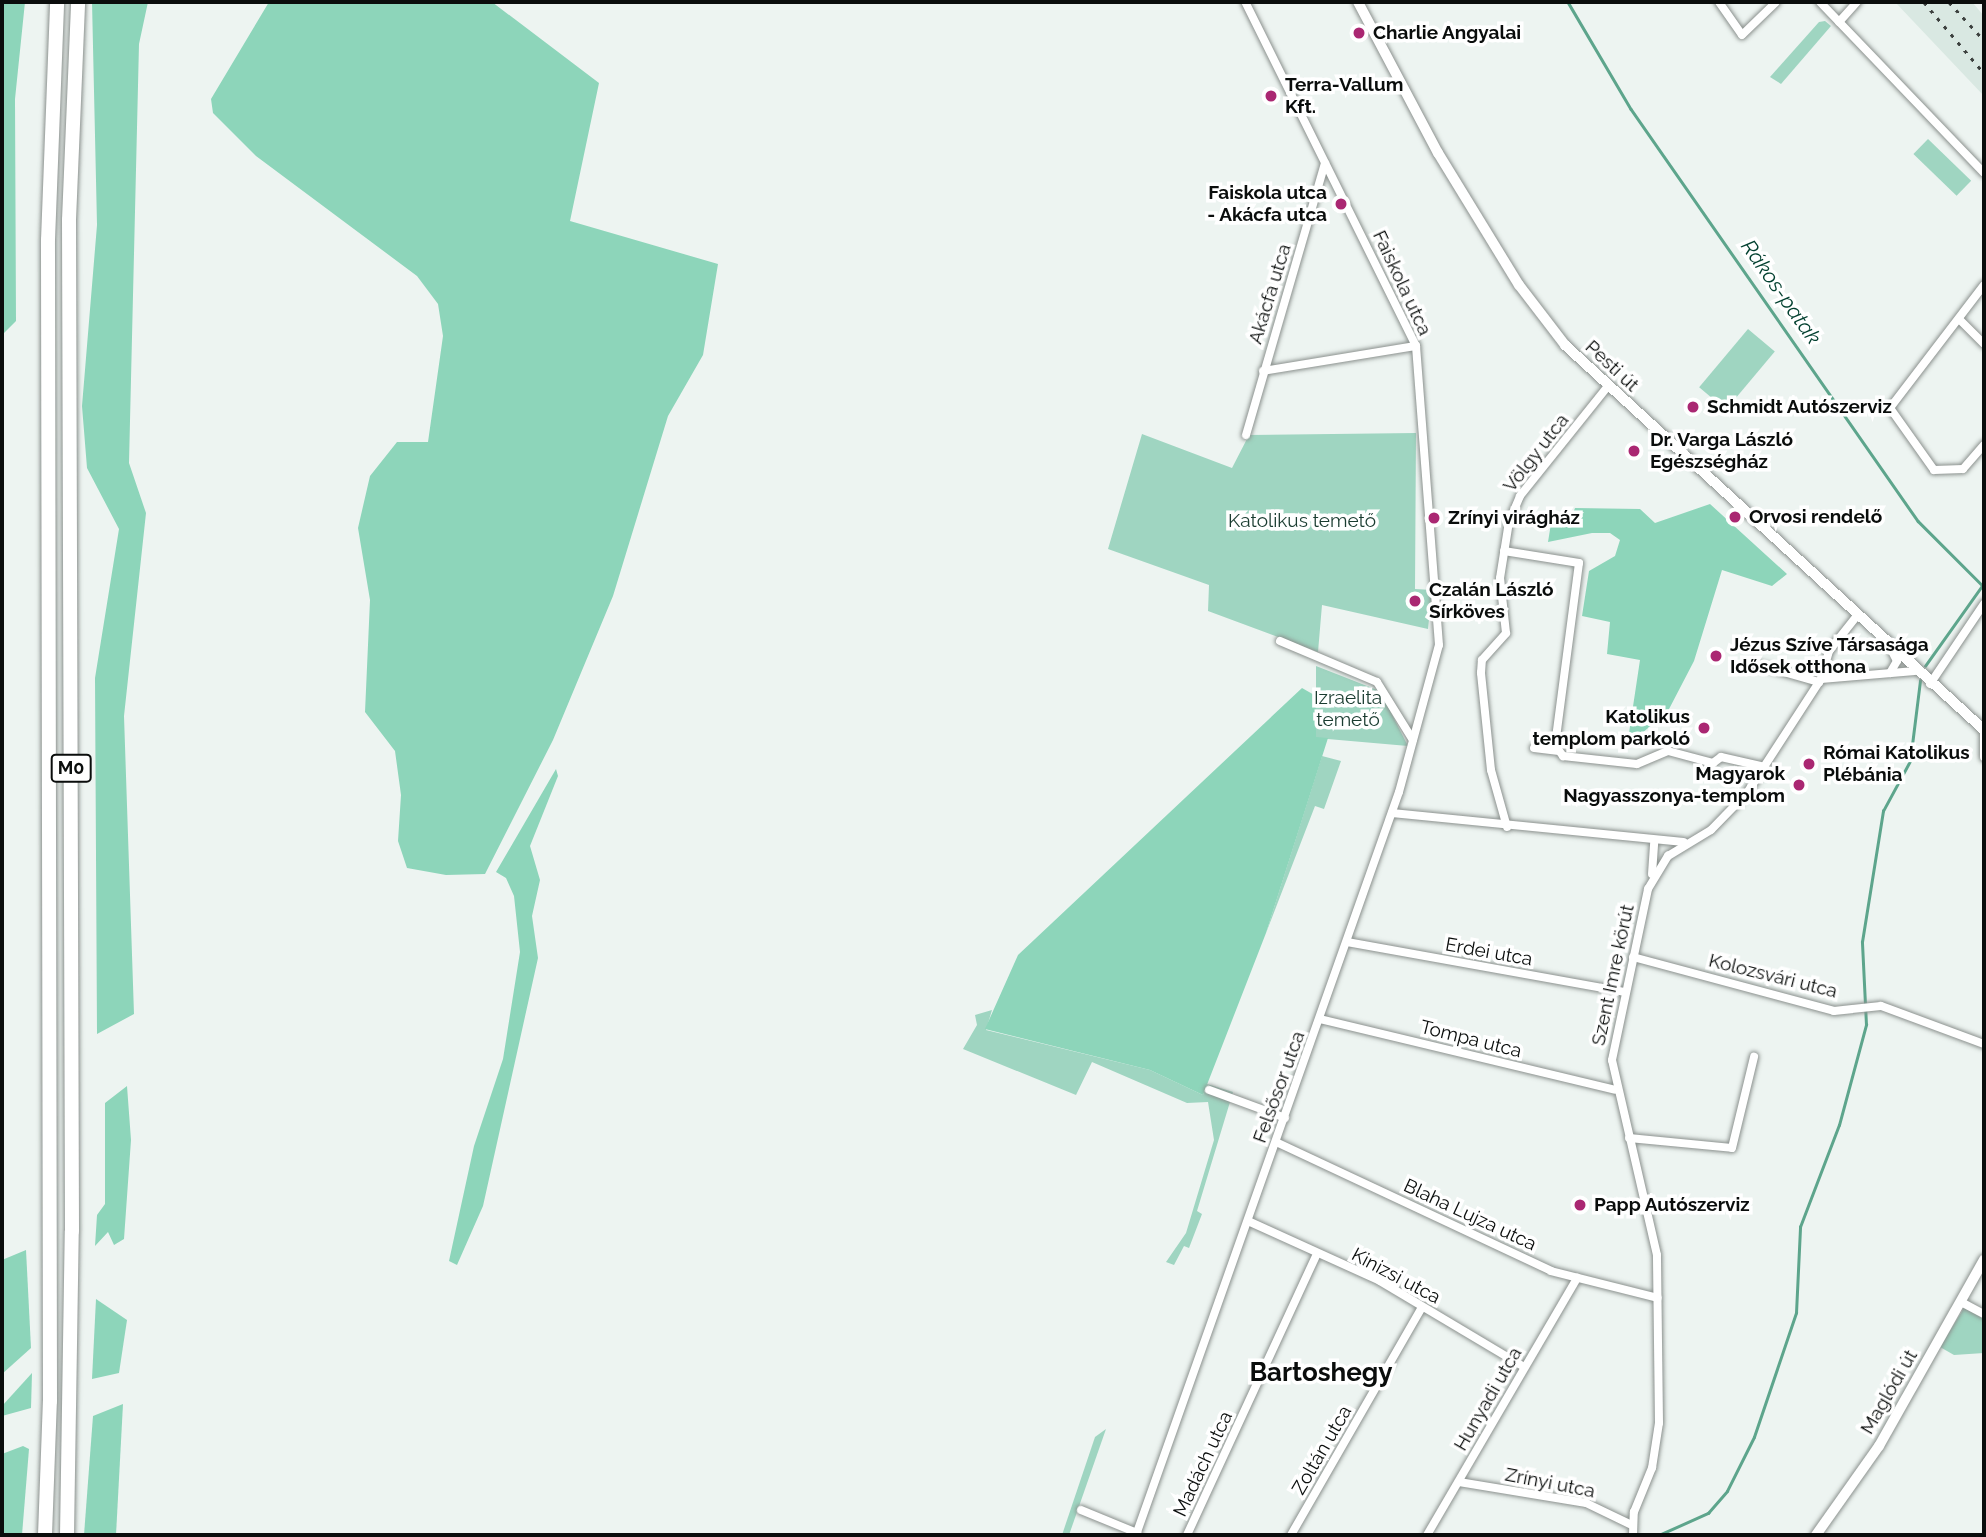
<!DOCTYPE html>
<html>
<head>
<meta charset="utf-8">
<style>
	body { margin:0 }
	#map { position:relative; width:1986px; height:1537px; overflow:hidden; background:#edf4f1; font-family:Raleway,sans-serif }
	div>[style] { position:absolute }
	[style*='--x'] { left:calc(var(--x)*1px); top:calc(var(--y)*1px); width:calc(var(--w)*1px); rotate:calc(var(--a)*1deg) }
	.built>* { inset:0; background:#d9e8e2 }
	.green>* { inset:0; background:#9fd5c1; transform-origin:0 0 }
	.forest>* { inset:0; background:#8dd5ba }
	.stream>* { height:2.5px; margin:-1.25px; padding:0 1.25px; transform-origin:1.25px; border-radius:1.25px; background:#5da58c }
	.roads { filter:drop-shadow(0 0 2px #8b918e) drop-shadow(0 0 2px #8b918e) }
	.street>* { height:8px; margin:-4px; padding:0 4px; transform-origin:4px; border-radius:4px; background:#fff }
	.secondary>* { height:10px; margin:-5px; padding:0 5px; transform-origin:5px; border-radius:5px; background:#fff }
	.highway>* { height:14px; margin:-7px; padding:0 7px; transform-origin:7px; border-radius:7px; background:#fff }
	.rail>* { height:2.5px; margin-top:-1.25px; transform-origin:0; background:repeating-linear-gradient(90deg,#3c403e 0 3.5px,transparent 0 10.5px) }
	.dots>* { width:19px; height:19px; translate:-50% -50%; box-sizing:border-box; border:4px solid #fff; border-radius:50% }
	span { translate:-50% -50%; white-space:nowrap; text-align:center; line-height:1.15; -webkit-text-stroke:7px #fff; paint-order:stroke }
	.shield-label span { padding:2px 5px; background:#fff; border:2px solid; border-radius:5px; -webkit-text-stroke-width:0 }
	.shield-label { font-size:18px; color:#0a0d0c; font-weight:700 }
	.poi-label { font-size:19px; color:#0a0d0c; font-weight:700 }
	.left { translate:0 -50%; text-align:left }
	.right { translate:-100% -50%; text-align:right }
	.street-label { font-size:19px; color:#0a0d0c }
	.park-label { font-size:19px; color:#1a3c30 }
	.water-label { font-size:21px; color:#003f2e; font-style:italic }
	.district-label { font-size:26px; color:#0a0d0c; font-weight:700 }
	.frame { position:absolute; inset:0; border:4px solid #0a0d0c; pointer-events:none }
</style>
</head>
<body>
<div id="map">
	<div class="built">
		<i style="clip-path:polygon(1895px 2px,1972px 2px,1984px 16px,1984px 96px)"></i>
	</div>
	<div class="green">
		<i style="clip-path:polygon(1825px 21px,1831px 26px,1781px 84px,1770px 77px,1819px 22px)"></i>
		<i style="left:1928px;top:139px;width:60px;height:21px;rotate:44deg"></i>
		<i style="left:1748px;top:329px;width:35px;height:76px;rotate:40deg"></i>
		<i style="clip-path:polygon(1416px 433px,1415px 589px,1432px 590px,1428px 629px,1322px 605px,1318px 652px,1208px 611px,1209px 585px,1108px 549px,1142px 434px,1232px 468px,1249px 435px)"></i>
		<i style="clip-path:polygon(1316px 666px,1380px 691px,1408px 746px,1316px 738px)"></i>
		<i style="clip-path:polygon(1322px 756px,1341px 761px,1324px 809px,1315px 806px,1266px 933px)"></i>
		<i style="clip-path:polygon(992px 1010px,986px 1030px,1150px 1070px,1203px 1095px,1207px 1084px,1233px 1092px,1197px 1211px,1202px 1214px,1189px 1248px,1184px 1246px,1174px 1265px,1166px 1262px,1186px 1233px,1214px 1140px,1208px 1102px,1187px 1103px,1092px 1062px,1076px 1095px,963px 1049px,977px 1025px,975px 1015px)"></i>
		<i style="clip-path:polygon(1964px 1308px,1984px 1319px,1984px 1353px,1954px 1355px,1940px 1347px)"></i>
		<i style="clip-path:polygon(1106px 1429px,1069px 1535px,1062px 1535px,1095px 1437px)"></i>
	</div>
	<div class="forest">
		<i style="clip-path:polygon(2px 2px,25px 2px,15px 99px,16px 321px,2px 335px)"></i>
		<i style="clip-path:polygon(92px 2px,148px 2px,139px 44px,129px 463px,146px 513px,124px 716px,134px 1014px,97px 1034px,95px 678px,119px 529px,87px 468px,82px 406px,97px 225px)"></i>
		<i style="clip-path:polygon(269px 2px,492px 2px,599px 83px,570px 221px,718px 264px,703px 355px,668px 416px,613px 596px,553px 740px,485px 874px,446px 875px,407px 868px,398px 841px,401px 795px,395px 751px,365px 712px,370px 600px,358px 528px,370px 476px,397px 442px,428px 442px,443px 336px,438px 304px,417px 276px,256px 156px,213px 113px,211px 99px)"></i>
		<i style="clip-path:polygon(1710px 504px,1787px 574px,1772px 586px,1722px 570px,1694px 661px,1668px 711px,1641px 734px,1629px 733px,1640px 660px,1607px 654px,1610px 622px,1582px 616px,1589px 571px,1615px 556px,1620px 540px,1610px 533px,1592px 533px,1548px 542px,1553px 511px,1572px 516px,1575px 508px,1640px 509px,1655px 523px)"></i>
		<i style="clip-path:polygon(1302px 688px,1316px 696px,1316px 737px,1328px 738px,1266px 933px,1203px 1095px,1150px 1070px,985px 1029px,1018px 955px)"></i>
		<i style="clip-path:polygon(556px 769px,558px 776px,530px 846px,540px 880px,532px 916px,538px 958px,534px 976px,483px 1206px,457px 1265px,449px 1261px,474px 1146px,503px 1059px,520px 952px,514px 896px,506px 878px,496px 872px)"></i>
		<i style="clip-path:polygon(127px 1086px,131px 1140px,124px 1239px,114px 1245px,108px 1232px,95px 1246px,97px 1215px,105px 1204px,105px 1103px)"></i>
		<i style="clip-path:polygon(26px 1250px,31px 1348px,2px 1374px,2px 1260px)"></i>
		<i style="clip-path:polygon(96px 1299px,127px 1320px,119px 1373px,92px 1379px)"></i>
		<i style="clip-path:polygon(32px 1373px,31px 1408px,2px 1416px,2px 1406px)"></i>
		<i style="clip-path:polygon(123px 1404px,116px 1535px,84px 1535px,93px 1416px)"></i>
		<i style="clip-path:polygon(23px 1446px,29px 1449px,22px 1535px,2px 1535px,2px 1454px)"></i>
	</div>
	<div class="stream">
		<i style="--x:1568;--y:2;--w:124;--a:59.5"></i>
		<i style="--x:1631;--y:109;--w:502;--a:55.14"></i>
		<i style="--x:1918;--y:521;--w:93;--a:45"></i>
		<i style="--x:1925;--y:666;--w:102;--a:-54.6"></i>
		<i style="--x:1659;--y:1535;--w:54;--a:-24.2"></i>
		<i style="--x:1708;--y:1513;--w:29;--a:-49"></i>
		<i style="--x:1727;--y:1491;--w:60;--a:-63.4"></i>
		<i style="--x:1754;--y:1437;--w:131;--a:-71.3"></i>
		<i style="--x:1796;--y:1313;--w:86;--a:-87.3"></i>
		<i style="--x:1800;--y:1227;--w:109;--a:-69.1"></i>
		<i style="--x:1839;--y:1125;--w:104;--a:-74.9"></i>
		<i style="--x:1866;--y:1025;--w:83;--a:-92.8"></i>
		<i style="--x:1862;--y:942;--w:133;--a:-80.9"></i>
		<i style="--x:1883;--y:811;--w:57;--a:-61.6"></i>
		<i style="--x:1910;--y:761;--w:81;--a:-82.9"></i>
	</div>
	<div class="roads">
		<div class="street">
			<i style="--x:1719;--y:2;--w:40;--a:55.1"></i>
			<i style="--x:1742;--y:35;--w:47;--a:-44.1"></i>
			<i style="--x:1820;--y:2;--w:237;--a:46.2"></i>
			<i style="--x:1839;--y:22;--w:27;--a:-48"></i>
			<i style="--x:1984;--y:285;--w:155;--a:127.4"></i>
			<i style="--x:1890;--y:408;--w:76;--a:54.6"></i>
			<i style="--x:1934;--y:470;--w:29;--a:-2"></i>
			<i style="--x:1963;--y:469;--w:32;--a:-49"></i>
			<i style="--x:1960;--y:320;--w:34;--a:45"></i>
			<i style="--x:1263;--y:371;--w:155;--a:-9.3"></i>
			<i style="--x:1246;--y:435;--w:283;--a:-73.8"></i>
			<i style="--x:1504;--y:551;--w:76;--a:9.1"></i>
			<i style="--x:1579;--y:563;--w:184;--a:97.5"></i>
			<i style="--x:1555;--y:745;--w:14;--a:54"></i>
			<i style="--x:1563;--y:756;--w:74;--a:6.2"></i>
			<i style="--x:1637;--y:764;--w:34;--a:-23"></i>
			<i style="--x:1668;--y:751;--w:47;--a:14.9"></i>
			<i style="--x:1713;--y:763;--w:10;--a:-37"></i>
			<i style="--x:1721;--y:757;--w:45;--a:12.8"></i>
			<i style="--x:1280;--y:641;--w:105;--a:22.9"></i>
			<i style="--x:1377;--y:682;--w:68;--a:58.2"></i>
			<i style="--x:1752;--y:663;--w:70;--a:15.8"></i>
			<i style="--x:1890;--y:673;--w:14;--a:-60"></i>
			<i style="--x:1897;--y:661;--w:13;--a:-117"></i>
			<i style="--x:1821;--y:679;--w:94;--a:-4.9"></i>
			<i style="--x:1930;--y:684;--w:97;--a:-56"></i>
			<i style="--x:1984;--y:732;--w:25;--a:90"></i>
			<i style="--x:1534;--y:748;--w:23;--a:7"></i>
			<i style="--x:1392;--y:813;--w:293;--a:5.7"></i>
			<i style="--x:1507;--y:827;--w:59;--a:-105.7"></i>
			<i style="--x:1491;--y:770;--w:98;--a:-95.9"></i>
			<i style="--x:1481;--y:673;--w:13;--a:-86"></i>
			<i style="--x:1482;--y:660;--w:36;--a:-48"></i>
			<i style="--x:1506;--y:633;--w:55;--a:-96.2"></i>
			<i style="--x:1500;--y:578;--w:57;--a:-80.9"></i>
			<i style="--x:1509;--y:522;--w:28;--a:-67"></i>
			<i style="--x:1520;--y:496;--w:141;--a:-51.3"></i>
			<i style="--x:1652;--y:874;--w:32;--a:-86"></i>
			<i style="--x:1347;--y:942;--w:283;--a:10.2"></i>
			<i style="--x:1633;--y:957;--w:208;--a:15"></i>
			<i style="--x:1834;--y:1011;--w:47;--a:-6.1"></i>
			<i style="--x:1881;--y:1006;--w:110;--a:20.3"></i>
			<i style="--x:1320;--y:1019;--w:303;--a:13.5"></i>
			<i style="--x:1209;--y:1090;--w:81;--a:20.2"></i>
			<i style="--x:1629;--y:1138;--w:103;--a:5.5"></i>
			<i style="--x:1732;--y:1148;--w:94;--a:-76.4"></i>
			<i style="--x:1276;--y:1142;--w:304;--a:25.1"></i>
			<i style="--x:1551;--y:1271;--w:110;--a:14.2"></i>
			<i style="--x:1248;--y:1221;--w:145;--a:24.4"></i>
			<i style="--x:1380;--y:1281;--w:168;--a:30.8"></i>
			<i style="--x:1961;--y:1302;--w:26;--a:28"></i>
			<i style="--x:1459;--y:1482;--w:129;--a:9.4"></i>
			<i style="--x:1586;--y:1503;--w:51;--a:25.6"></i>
			<i style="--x:1081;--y:1510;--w:61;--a:22.3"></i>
			<i style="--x:1136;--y:1535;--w:788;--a:-70.51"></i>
			<i style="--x:1399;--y:792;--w:152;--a:-74.8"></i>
			<i style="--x:1439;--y:645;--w:300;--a:-94.4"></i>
			<i style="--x:1416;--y:346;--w:384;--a:-116.4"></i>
			<i style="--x:1187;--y:1535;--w:310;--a:-65.2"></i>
			<i style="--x:1291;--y:1535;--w:263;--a:-60.1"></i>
			<i style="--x:1427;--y:1535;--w:298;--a:-59.7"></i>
			<i style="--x:1633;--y:1535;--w:23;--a:-88"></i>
			<i style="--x:1634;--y:1512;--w:48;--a:-67.8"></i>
			<i style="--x:1652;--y:1468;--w:46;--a:-81.2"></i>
			<i style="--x:1659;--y:1423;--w:168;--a:-90.7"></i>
			<i style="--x:1657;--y:1255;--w:200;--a:-103"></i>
			<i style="--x:1612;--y:1060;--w:175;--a:-78.1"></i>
			<i style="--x:1648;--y:889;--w:39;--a:-59"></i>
			<i style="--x:1668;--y:856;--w:50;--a:-31.2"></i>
			<i style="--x:1711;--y:830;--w:52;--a:-45.8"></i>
			<i style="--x:1747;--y:793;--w:136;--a:-57"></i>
			<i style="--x:1821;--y:679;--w:29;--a:-74"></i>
			<i style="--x:1829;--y:651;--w:43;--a:-51.5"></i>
		</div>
		<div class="secondary">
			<i style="--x:1358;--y:2;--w:171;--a:62.1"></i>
			<i style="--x:1438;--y:153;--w:155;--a:58.5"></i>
			<i style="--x:1519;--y:285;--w:76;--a:52.5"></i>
			<i style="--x:1565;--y:345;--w:569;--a:42.58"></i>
			<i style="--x:1816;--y:1535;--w:109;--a:-54.7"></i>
			<i style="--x:1879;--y:1446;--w:214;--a:-60.6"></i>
		</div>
		<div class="highway">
			<i style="--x:45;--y:1535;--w:134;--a:-87.9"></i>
			<i style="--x:50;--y:1401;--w:1161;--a:-90.1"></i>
			<i style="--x:48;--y:240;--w:238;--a:-87.8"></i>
			<i style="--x:67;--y:1535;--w:304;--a:-89.1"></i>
			<i style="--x:72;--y:1231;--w:1011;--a:-90.17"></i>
			<i style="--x:69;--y:220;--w:218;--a:-87.6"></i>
		</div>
	</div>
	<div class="rail">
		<i style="--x:1924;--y:2;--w:93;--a:49.8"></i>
		<i style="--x:1949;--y:2;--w:52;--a:47.4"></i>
	</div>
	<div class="dots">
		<i style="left:1359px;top:33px;background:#aa2772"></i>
		<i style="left:1271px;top:96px;background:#aa2772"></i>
		<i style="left:1341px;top:204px;background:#aa2772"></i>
		<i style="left:1693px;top:407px;background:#aa2772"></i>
		<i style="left:1634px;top:451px;background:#aa2772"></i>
		<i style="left:1735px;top:517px;background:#aa2772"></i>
		<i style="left:1434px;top:518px;background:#aa2772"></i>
		<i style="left:1415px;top:601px;background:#aa2772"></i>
		<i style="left:1716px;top:656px;background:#aa2772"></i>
		<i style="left:1704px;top:728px;background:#aa2772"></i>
		<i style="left:1809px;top:764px;background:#aa2772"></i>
		<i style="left:1799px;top:785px;background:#aa2772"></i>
		<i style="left:1580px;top:1205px;background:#aa2772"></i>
	</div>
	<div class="shield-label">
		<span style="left:71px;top:768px">M0</span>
	</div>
	<div class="poi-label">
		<span class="left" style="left:1373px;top:33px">Charlie Angyalai</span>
		<span class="left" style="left:1285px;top:96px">Terra-Vallum<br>Kft.</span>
		<span class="right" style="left:1327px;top:204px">Faiskola utca<br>- Akácfa utca</span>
		<span class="left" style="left:1707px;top:407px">Schmidt Autószerviz</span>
		<span class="left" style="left:1650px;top:451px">Dr. Varga László<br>Egészségház</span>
		<span class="left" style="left:1749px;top:517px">Orvosi rendelő</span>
		<span class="left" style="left:1448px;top:518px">Zrínyi virágház</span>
		<span class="left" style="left:1429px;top:601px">Czalán László<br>Sírköves</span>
		<span class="left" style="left:1730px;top:656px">Jézus Szíve Társasága<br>Idősek otthona</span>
		<span class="right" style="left:1690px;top:728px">Katolikus<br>templom parkoló</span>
		<span class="left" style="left:1823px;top:764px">Római Katolikus<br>Plébánia</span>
		<span class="right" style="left:1785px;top:785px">Magyarok<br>Nagyasszonya-templom</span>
		<span class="left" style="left:1594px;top:1205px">Papp Autószerviz</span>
	</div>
	<div class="street-label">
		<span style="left:1402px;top:283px;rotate:65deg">Faiskola utca</span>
		<span style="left:1270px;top:294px;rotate:-73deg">Akácfa utca</span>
		<span style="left:1612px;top:366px;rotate:43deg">Pesti út</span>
		<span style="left:1536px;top:453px;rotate:-52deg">Völgy utca</span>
		<span style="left:1489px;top:952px;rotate:10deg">Erdei utca</span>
		<span style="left:1613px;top:975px;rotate:-78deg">Szent Imre körút</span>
		<span style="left:1773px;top:976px;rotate:14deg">Kolozsvári utca</span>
		<span style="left:1471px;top:1039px;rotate:14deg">Tompa utca</span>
		<span style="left:1279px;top:1087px;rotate:-70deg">Felsősor utca</span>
		<span style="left:1470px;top:1215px;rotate:25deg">Blaha Lujza utca</span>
		<span style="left:1396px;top:1276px;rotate:28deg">Kinizsi utca</span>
		<span style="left:1889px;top:1392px;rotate:-60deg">Maglódi út</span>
		<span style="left:1488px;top:1399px;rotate:-60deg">Hunyadi utca</span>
		<span style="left:1322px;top:1450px;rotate:-60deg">Zoltán utca</span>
		<span style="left:1203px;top:1464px;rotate:-65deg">Madách utca</span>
		<span style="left:1550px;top:1483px;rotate:11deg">Zrínyi utca</span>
	</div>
	<div class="park-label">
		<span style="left:1302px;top:521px">Katolikus temető</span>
		<span style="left:1348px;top:709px">Izraelita<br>temető</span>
	</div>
	<div class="water-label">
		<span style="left:1781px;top:292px;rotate:55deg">Rákos-patak</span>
	</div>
	<div class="district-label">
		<span style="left:1321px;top:1373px">Bartoshegy</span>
	</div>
	<div class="frame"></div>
</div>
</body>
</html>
